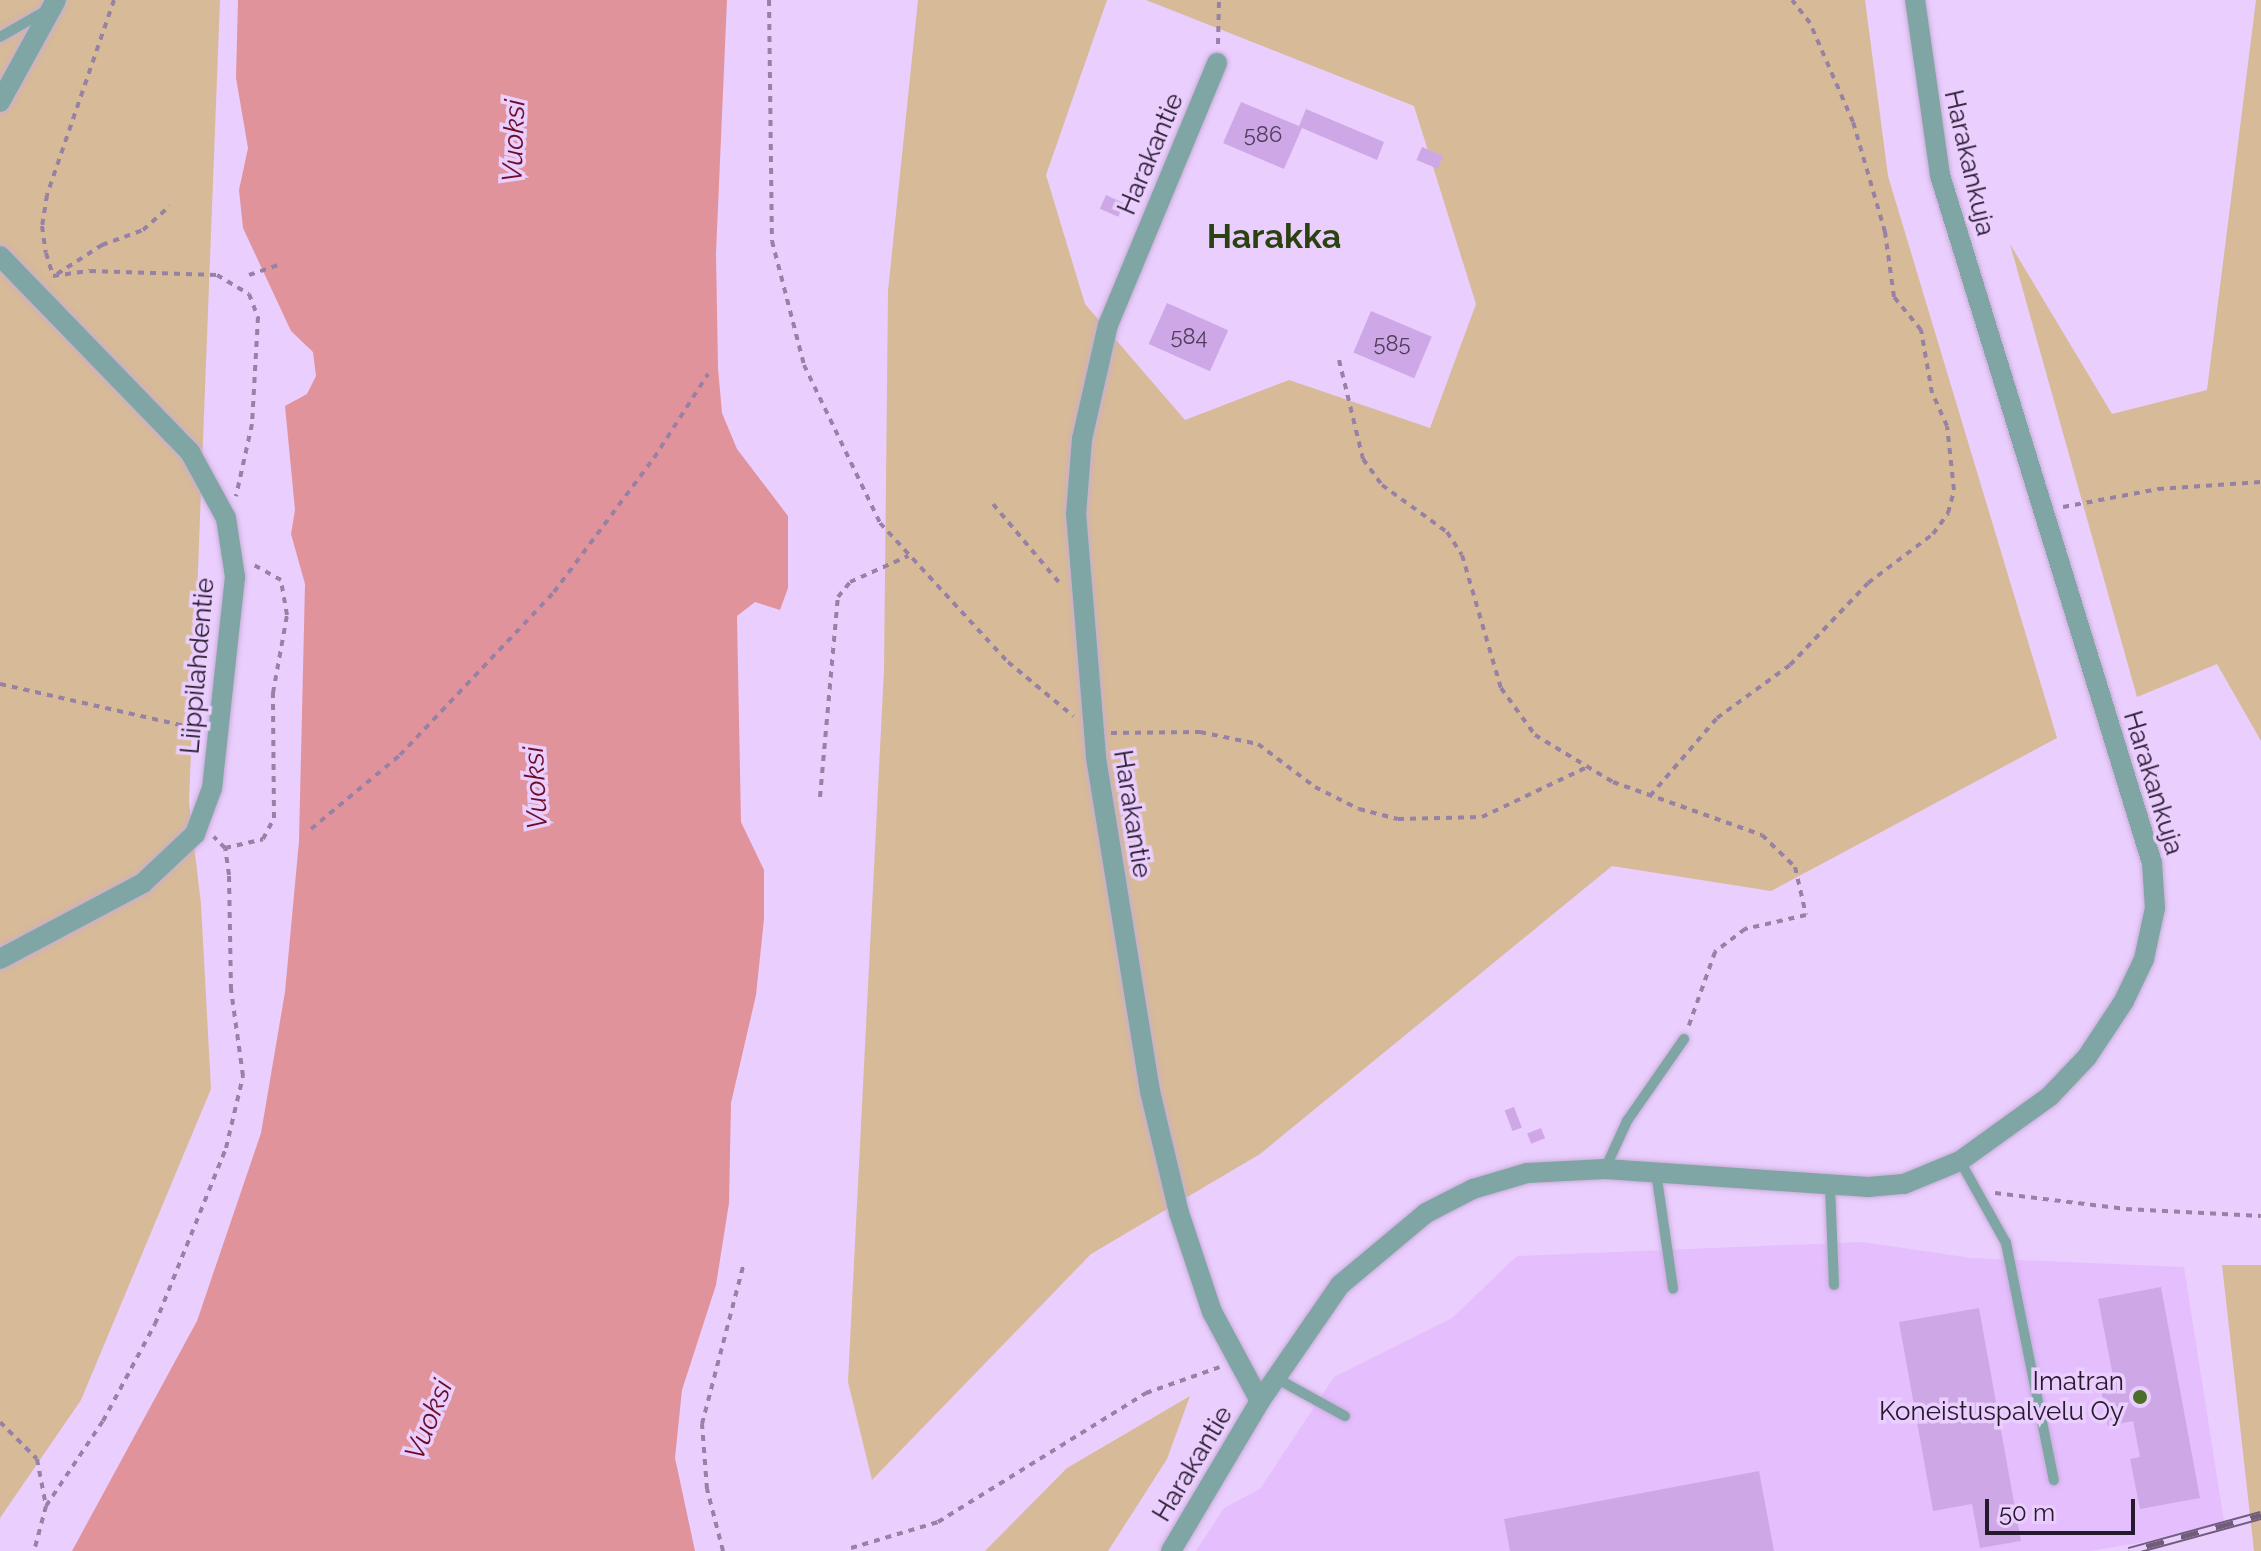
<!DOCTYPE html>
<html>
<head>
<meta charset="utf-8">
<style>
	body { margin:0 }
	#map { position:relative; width:2261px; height:1551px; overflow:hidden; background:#eacefd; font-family:Raleway,sans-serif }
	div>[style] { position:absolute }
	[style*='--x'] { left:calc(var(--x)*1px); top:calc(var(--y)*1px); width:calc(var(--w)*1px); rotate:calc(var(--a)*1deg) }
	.built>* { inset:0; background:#e5befe }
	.green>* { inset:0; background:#d7ba97 }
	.water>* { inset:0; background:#e1939c }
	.building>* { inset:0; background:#cea8e6; transform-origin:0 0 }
	.path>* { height:4px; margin-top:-2px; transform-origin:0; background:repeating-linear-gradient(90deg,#9781a5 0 6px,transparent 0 12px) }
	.roads { filter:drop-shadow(0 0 2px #c7add8) drop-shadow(0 0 2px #c7add8) }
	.service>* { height:10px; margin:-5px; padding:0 5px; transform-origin:5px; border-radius:5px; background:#7fa6a4 }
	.minor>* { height:20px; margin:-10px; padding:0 10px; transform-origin:10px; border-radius:10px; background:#7fa6a4 }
	.rail>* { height:9px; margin-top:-4.5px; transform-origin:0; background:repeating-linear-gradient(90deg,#eacefd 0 18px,#705d7c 0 36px); box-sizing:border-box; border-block:2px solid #705d7c }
	.dots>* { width:22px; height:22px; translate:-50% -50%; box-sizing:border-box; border:4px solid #eacefd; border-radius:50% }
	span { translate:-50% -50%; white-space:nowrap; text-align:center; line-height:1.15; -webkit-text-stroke:7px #eacefd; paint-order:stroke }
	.number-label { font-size:22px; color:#503d5c }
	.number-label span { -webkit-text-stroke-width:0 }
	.street-label { font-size:26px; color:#26192e }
	.poi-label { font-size:26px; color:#26192e }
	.right { translate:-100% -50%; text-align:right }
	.water-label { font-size:28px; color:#6a0d27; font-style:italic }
	.district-label { font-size:34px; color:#294210; font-weight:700 }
	.scale { position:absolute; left:1985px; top:1499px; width:150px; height:36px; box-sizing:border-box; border:4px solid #26192e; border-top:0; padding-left:10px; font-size:24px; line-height:28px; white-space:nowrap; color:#26192e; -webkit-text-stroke:6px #eacefd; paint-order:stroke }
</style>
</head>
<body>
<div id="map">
	<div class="built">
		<i style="clip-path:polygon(1862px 1242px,1971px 1258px,2184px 1267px,2225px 1528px,2091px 1551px,1196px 1551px,1224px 1508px,1260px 1489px,1334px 1377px,1452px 1318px,1517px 1256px)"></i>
	</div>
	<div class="green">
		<i style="clip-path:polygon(0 0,220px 0,189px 803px,201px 904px,211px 1089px,81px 1400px,0 1518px)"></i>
		<i style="clip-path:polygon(918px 0,1107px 0,1046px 175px,1085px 304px,1185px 420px,1289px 380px,1430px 428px,1476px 304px,1414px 106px,1146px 0,1865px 0,1888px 176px,2057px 738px,1771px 891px,1612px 866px,1260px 1154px,1091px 1254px,872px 1480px,848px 1382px,884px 670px,888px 291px)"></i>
		<i style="clip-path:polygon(2256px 0,2261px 0,2261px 741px,2217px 664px,2137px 697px,2010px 244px,2112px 414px,2207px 390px)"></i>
		<i style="clip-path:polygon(2222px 1265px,2261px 1265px,2261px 1551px,2254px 1551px)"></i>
		<i style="clip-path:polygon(1190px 1396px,1167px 1459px,1108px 1551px,985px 1551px,1067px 1468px)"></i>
	</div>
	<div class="water">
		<i style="clip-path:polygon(238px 0,727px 0,716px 253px,718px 368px,722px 413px,737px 449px,788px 516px,788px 588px,780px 610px,755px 602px,737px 616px,741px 822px,764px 870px,764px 919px,756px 995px,731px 1103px,729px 1203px,716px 1285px,682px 1390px,675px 1458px,695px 1551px,72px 1551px,197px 1321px,261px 1133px,285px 992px,299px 841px,305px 584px,291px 534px,295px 510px,285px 406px,307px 394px,316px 376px,313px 352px,291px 331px,243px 228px,239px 190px,248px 148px,236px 78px)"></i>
	</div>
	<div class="building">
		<i style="clip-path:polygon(1241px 102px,1299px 126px,1306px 109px,1384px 142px,1377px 160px,1302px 128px,1284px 169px,1223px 143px)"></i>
		<i style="left:1422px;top:147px;width:23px;height:14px;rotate:23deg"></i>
		<i style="left:1106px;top:195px;width:20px;height:15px;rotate:24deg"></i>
		<i style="left:1167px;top:303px;width:67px;height:45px;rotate:24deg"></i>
		<i style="left:1371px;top:311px;width:66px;height:45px;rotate:23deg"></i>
		<i style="left:1514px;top:1107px;width:22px;height:10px;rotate:69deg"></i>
		<i style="left:1541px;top:1128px;width:11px;height:15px;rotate:68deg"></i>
		<i style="clip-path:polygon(2161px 1287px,2200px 1498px,2140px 1509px,2130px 1459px,2140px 1457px,2133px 1421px,2108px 1426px,2099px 1379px,2113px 1376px,2098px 1299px)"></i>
		<i style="clip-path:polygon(1979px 1308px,2021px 1541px,1980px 1548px,1972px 1504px,1933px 1511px,1899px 1322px)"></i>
		<i style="clip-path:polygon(1759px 1471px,1774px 1551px,1510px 1551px,1504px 1519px)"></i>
	</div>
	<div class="path">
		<i style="--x:114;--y:0;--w:206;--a:109"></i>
		<i style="--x:47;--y:195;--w:31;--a:99"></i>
		<i style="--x:42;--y:226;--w:27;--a:82"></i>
		<i style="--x:46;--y:253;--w:24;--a:73"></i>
		<i style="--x:53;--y:276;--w:37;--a:-8"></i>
		<i style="--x:90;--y:271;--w:127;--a:1.8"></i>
		<i style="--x:217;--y:275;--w:37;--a:31"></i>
		<i style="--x:249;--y:294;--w:25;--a:69"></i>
		<i style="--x:258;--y:317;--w:107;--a:93.2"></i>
		<i style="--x:252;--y:424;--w:74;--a:102.5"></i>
		<i style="--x:769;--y:0;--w:241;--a:89.3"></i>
		<i style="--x:772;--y:241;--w:128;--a:75.5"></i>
		<i style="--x:804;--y:365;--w:175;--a:64.3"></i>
		<i style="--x:880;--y:523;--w:189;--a:47.4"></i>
		<i style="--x:1008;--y:662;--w:85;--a:39.7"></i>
		<i style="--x:1218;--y:44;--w:44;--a:-88.7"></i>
		<i style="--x:57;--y:274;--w:54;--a:-32.8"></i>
		<i style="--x:102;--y:245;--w:44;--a:-20.1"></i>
		<i style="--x:143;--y:230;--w:36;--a:-42"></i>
		<i style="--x:249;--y:275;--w:31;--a:-19"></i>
		<i style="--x:1339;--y:360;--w:102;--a:76.4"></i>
		<i style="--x:1363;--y:459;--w:32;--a:54"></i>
		<i style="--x:1382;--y:485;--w:80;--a:35.9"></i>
		<i style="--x:1447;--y:532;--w:27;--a:57"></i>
		<i style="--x:1462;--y:555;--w:139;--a:73.7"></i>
		<i style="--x:1501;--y:688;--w:58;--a:54.1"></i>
		<i style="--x:1535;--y:735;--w:91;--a:31.1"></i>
		<i style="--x:1613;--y:782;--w:158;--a:19.6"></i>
		<i style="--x:1762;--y:835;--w:46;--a:44.1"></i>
		<i style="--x:1795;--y:867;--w:49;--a:77.1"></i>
		<i style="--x:1806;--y:915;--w:63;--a:167.1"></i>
		<i style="--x:1745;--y:929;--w:38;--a:143"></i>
		<i style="--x:1715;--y:952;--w:81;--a:109.6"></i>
		<i style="--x:993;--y:504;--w:107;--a:49.9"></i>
		<i style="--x:2063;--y:507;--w:97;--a:-10.7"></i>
		<i style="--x:2158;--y:489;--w:103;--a:-3.9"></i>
		<i style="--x:0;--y:684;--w:203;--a:12.8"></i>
		<i style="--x:1111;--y:733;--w:89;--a:-0.6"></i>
		<i style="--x:1200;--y:732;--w:59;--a:11.7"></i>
		<i style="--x:1258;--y:744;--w:71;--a:37"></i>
		<i style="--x:1315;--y:787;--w:49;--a:26.6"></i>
		<i style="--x:1359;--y:809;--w:40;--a:14.4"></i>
		<i style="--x:1398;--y:819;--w:84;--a:-1.4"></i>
		<i style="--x:1482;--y:817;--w:114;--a:-25.4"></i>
		<i style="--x:1650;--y:796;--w:103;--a:-49.3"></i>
		<i style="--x:1717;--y:718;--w:90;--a:-36"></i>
		<i style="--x:1790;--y:665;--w:113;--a:-46.4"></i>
		<i style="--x:1868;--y:583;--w:81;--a:-37"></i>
		<i style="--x:1933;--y:534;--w:26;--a:-54"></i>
		<i style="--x:1948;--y:513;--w:24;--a:-75"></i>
		<i style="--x:1954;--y:490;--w:64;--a:-96.2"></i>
		<i style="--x:1947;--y:426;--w:36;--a:-114"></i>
		<i style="--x:1932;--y:393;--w:64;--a:-99.9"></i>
		<i style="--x:1921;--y:330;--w:43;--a:-129.3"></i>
		<i style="--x:1894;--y:297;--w:66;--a:-97.9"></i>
		<i style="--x:1885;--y:232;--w:115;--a:-106.2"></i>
		<i style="--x:1853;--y:122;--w:108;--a:-113.5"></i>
		<i style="--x:1810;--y:23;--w:29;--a:-128"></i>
		<i style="--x:820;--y:797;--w:201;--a:-84.9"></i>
		<i style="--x:838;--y:597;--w:19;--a:-51"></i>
		<i style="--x:850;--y:582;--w:64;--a:-24.1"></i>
		<i style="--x:311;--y:829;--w:116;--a:-39.7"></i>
		<i style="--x:400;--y:755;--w:224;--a:-46.6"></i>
		<i style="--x:554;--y:592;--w:167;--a:-53.3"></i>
		<i style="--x:654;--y:458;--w:100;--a:-57.3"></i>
		<i style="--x:225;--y:848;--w:39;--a:-13"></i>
		<i style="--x:263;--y:839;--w:24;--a:-62"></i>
		<i style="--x:274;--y:818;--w:125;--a:-90.5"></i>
		<i style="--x:273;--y:693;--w:79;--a:-79.8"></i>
		<i style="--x:287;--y:615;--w:36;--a:-100"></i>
		<i style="--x:281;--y:580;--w:31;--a:-151"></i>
		<i style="--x:1995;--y:1193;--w:132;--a:7"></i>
		<i style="--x:2126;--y:1209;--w:135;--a:3"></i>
		<i style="--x:0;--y:1422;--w:52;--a:45"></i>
		<i style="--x:37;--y:1459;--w:48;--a:79.2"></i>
		<i style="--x:46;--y:1506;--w:47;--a:104.9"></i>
		<i style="--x:46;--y:1506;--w:102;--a:-56.2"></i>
		<i style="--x:103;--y:1421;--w:110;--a:-61.8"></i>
		<i style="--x:155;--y:1324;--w:190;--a:-68"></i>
		<i style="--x:226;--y:1148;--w:74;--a:-76.7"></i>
		<i style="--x:243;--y:1076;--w:87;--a:-97.9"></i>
		<i style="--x:231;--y:990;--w:115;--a:-91"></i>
		<i style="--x:229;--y:875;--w:27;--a:-98"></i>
		<i style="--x:225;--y:848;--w:16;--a:-135"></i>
		<i style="--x:851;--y:1548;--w:91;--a:-16.6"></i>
		<i style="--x:938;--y:1522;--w:245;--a:-31.8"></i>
		<i style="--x:1146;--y:1393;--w:78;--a:-19.4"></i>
		<i style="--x:723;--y:1551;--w:64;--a:-104.5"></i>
		<i style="--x:707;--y:1489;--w:65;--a:-94.4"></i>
		<i style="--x:702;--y:1424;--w:166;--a:-75.4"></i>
	</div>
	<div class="roads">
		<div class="service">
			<i style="--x:0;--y:37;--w:54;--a:-29.9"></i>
			<i style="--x:1960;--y:1161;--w:94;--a:60.7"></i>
			<i style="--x:2006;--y:1243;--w:242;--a:78.6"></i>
			<i style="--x:1605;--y:1169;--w:53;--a:-65.4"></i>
			<i style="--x:1627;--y:1121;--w:100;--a:-55.2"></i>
			<i style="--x:1656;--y:1172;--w:118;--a:81.7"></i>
			<i style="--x:1830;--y:1186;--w:99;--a:87.7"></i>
			<i style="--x:1274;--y:1377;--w:81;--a:28.8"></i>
		</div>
		<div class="minor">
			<i style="--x:0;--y:102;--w:116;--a:-61.2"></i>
			<i style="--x:0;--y:256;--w:273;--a:45.9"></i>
			<i style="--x:190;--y:452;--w:75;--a:61.4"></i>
			<i style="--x:226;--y:518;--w:60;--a:81.3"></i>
			<i style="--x:235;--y:577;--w:212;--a:96.2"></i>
			<i style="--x:212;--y:788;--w:49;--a:110.3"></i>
			<i style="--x:195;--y:834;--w:71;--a:136.7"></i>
			<i style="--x:143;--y:883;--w:162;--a:152"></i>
			<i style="--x:1260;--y:1401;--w:141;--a:-55.4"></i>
			<i style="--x:1340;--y:1285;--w:112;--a:-39.9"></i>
			<i style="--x:1426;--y:1213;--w:53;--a:-27.1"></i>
			<i style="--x:1473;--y:1189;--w:56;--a:-16.5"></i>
			<i style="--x:1527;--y:1173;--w:78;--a:-2.9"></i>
			<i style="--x:1605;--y:1169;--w:264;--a:3.9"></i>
			<i style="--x:1868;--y:1187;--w:36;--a:-5"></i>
			<i style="--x:1904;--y:1184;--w:61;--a:-22.3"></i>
			<i style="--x:1960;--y:1161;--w:111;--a:-35.8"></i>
			<i style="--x:2050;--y:1096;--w:54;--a:-46.5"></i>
			<i style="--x:2087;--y:1057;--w:67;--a:-56.5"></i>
			<i style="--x:2124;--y:1001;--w:47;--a:-64.5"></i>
			<i style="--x:2144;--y:959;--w:52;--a:-77.8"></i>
			<i style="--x:2155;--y:908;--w:45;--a:-93.8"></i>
			<i style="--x:2152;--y:863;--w:720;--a:-107.13"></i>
			<i style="--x:1940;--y:175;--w:177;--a:-98.1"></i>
			<i style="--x:1171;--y:1551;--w:174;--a:-59.3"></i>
			<i style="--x:1260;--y:1401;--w:101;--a:-118.3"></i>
			<i style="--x:1212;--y:1312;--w:104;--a:-108.4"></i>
			<i style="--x:1179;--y:1213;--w:125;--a:-103.4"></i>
			<i style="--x:1150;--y:1091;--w:339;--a:-99.2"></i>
			<i style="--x:1096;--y:756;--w:242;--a:-94.7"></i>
			<i style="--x:1076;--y:515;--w:76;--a:-85.5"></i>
			<i style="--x:1082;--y:439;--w:117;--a:-77.2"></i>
			<i style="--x:1108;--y:325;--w:284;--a:-67.4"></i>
		</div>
	</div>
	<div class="rail">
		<i style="--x:2129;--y:1551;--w:137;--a:-15.3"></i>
	</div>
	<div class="dots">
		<i style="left:2140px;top:1397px;background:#4b6f28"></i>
	</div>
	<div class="number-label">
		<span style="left:1263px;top:135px">586</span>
		<span style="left:1189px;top:337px">584</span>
		<span style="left:1392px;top:344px">585</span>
	</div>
	<div class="street-label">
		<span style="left:1151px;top:154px;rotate:-67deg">Harakantie</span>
		<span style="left:1969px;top:163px;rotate:77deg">Harakankuja</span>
		<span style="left:198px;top:666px;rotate:-85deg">Liippilahdentie</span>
		<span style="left:2153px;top:783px;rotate:73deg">Harakankuja</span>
		<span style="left:1132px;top:814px;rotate:81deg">Harakantie</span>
		<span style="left:1193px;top:1464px;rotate:-59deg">Harakantie</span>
	</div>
	<div class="poi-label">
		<span class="right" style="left:2124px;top:1397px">Imatran<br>Koneistuspalvelu Oy</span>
	</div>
	<div class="water-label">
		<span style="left:514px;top:141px;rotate:-88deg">Vuoksi</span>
		<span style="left:536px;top:788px;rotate:-93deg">Vuoksi</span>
		<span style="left:429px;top:1420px;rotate:-68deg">Vuoksi</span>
	</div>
	<div class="district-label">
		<span style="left:1274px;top:237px">Harakka</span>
	</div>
	<div class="scale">50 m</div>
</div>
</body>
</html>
